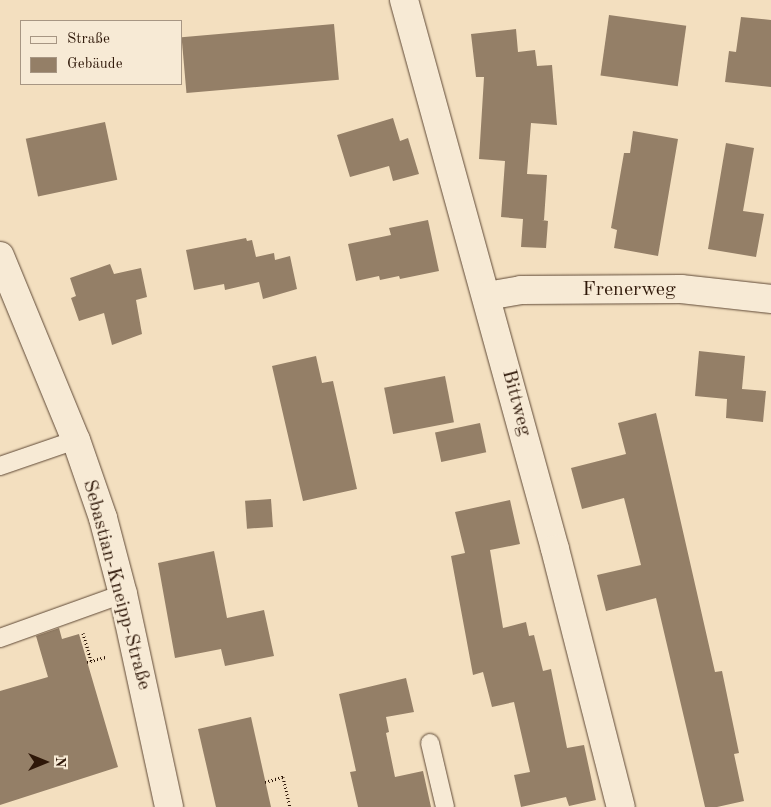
<!DOCTYPE html>
<html>
<head>
<meta charset="utf-8">
<style>
	body { margin:0 }
	#map { position:relative; width:771px; height:807px; overflow:hidden; background:#f3dfbf; font-family:"Old Standard TT",serif }
	div>[style] { position:absolute }
	[style*='--x'] { left:calc(var(--x)*1px); top:calc(var(--y)*1px); width:calc(var(--w)*1px); rotate:calc(var(--a)*1deg) }
	.building>* { inset:0; background:#947f67; transform-origin:0 0 }
	.path>* { height:3px; margin-top:-1.5px; transform-origin:0; background:repeating-linear-gradient(90deg,#2e1708 0 1px,transparent 0 3.5px) }
	.roads { filter:drop-shadow(0 0 1px #5f4936) drop-shadow(0 0 1px #5f4936) }
	.lane>* { height:18px; margin:-9px; padding:0 9px; transform-origin:9px; border-radius:9px; background:#f7ead5 }
	.street>* { height:28px; margin:-14px; padding:0 14px; transform-origin:14px; border-radius:14px; background:#f7ead5 }
	.secondary>* { height:28px; margin:-14px; padding:0 14px; transform-origin:14px; border-radius:14px; background:#f7ead5 }
	span { translate:-50% -50%; white-space:nowrap; text-align:center; line-height:1.15; -webkit-text-stroke:4.5px #f7ead5; paint-order:stroke }
	.street-label { font-size:20px; color:#2e1708 }
	.legend { position:absolute; left:20px; top:20px; width:162px; height:65px; box-sizing:border-box; background:#f7ead5; border:1px solid #a79683; margin:0; padding:6px 9px; list-style:none; font-size:15px; color:#2e1708 }
	.legend li { display:flex; align-items:center; gap:10px; height:25px }
	.legend b { width:25px; border:1px solid #a79683 }
	.north { position:absolute; left:20px; top:737px; width:50px; height:50px; -webkit-text-stroke:4px #f7ead5; paint-order:stroke; rotate:90deg; font-size:14px; font-weight:700; line-height:20px; text-align:center; color:#2e1708 }
	.north::after { content:''; display:block; margin:auto; width:18px; height:22px; background:#2e1708; clip-path:polygon(50% 0,100% 100%,50% 72%,0 100%) }
</style>
</head>
<body>
<div id="map">
	<div class="building">
		<i style="left:609px;top:15px;width:78px;height:61px;rotate:8deg"></i>
		<i style="clip-path:polygon(741px 17px,771px 20px,771px 87px,725px 82px,729px 51px,736px 52px)"></i>
		<i style="left:334px;top:24px;width:56px;height:153px;rotate:85deg"></i>
		<i style="clip-path:polygon(516px 29px,518px 52px,535px 50px,537px 66px,552px 65px,557px 125px,531px 123px,527px 174px,547px 175px,544px 220px,542px 220px,548px 221px,546px 248px,521px 247px,523px 219px,501px 217px,505px 161px,479px 159px,484px 77px,476px 77px,471px 34px)"></i>
		<i style="clip-path:polygon(393px 118px,400px 141px,408px 138px,419px 174px,393px 181px,389px 166px,350px 177px,337px 135px)"></i>
		<i style="left:105px;top:122px;width:59px;height:81px;rotate:78deg"></i>
		<i style="clip-path:polygon(633px 131px,678px 139px,658px 256px,614px 248px,617px 230px,611px 228px,624px 153px,630px 153px)"></i>
		<i style="clip-path:polygon(726px 143px,754px 148px,743px 211px,764px 214px,756px 257px,708px 249px)"></i>
		<i style="clip-path:polygon(428px 220px,439px 271px,400px 279px,399px 276px,380px 280px,379px 276px,356px 281px,348px 244px,391px 235px,389px 228px)"></i>
		<i style="clip-path:polygon(246px 238px,247px 241px,252px 240px,256px 257px,274px 253px,275px 260px,290px 256px,297px 289px,263px 299px,259px 282px,225px 290px,224px 284px,194px 290px,186px 250px)"></i>
		<i style="clip-path:polygon(110px 264px,114px 274px,141px 268px,147px 297px,136px 300px,142px 334px,112px 345px,104px 313px,79px 321px,71px 298px,76px 296px,70px 278px)"></i>
		<i style="clip-path:polygon(699px 351px,745px 356px,742px 389px,766px 391px,763px 422px,726px 418px,727px 399px,695px 396px)"></i>
		<i style="clip-path:polygon(316px 356px,322px 383px,333px 381px,357px 489px,303px 501px,272px 366px)"></i>
		<i style="left:445px;top:376px;width:47px;height:62px;rotate:79deg"></i>
		<i style="clip-path:polygon(656px 413px,715px 672px,722px 671px,739px 753px,734px 754px,744px 801px,717px 807px,705px 807px,656px 598px,606px 611px,597px 575px,641px 565px,624px 498px,582px 509px,571px 468px,626px 454px,618px 423px)"></i>
		<i style="left:480px;top:423px;width:30px;height:46px;rotate:78deg"></i>
		<i style="left:271px;top:499px;width:28px;height:26px;rotate:86deg"></i>
		<i style="clip-path:polygon(510px 500px,520px 544px,490px 550px,503px 628px,526px 622px,529px 636px,534px 635px,543px 671px,551px 669px,567px 748px,584px 745px,596px 800px,569px 806px,566px 797px,521px 807px,514px 775px,530px 772px,514px 702px,492px 707px,483px 672px,473px 675px,451px 556px,465px 553px,455px 512px)"></i>
		<i style="clip-path:polygon(214px 551px,227px 618px,264px 610px,274px 656px,225px 666px,221px 649px,175px 658px,158px 563px)"></i>
		<i style="clip-path:polygon(59px 628px,62px 639px,79px 634px,118px 767px,0 805px,0 691px,48px 677px,36px 636px)"></i>
		<i style="clip-path:polygon(406px 678px,414px 712px,386px 717px,389px 732px,386px 733px,395px 777px,423px 771px,431px 807px,358px 807px,350px 772px,356px 771px,339px 694px)"></i>
		<i style="clip-path:polygon(251px 717px,271px 807px,216px 807px,198px 729px)"></i>
	</div>
	<div class="path">
		<i style="--x:83;--y:633;--w:29;--a:74"></i>
		<i style="--x:87;--y:662;--w:20;--a:-15"></i>
		<i style="--x:265;--y:782;--w:19;--a:-16"></i>
		<i style="--x:283;--y:777;--w:31;--a:77"></i>
	</div>
	<div class="roads">
		<div class="lane">
			<i style="--x:0;--y:466;--w:80;--a:-18.9"></i>
			<i style="--x:0;--y:638;--w:131;--a:-19.7"></i>
			<i style="--x:430;--y:743;--w:66;--a:76.8"></i>
		</div>
		<div class="street">
			<i style="--x:404;--y:0;--w:569;--a:74.62"></i>
			<i style="--x:555;--y:549;--w:266;--a:75.7"></i>
			<i style="--x:487;--y:296;--w:35;--a:-10"></i>
			<i style="--x:521;--y:290;--w:160;--a:-0.4"></i>
			<i style="--x:681;--y:289;--w:91;--a:6.3"></i>
		</div>
		<div class="secondary">
			<i style="--x:0;--y:256;--w:199;--a:67.6"></i>
			<i style="--x:76;--y:440;--w:83;--a:70.9"></i>
			<i style="--x:103;--y:518;--w:79;--a:75.3"></i>
			<i style="--x:123;--y:594;--w:218;--a:77.8"></i>
		</div>
	</div>
	<div class="street-label">
		<span style="left:629px;top:290px">Frenerweg</span>
		<span style="left:516px;top:403px;rotate:75deg">Bittweg</span>
		<span style="left:116px;top:585px;rotate:75deg">Sebastian-Kneipp-Straße</span>
	</div>
	<ul class="legend">
	<li><b style="height:6px;background:#f7ead5"></b>Straße</li>
	<li><b style="height:14px;background:#947f67"></b>Gebäude</li>
	</ul>
	<div class="north">N</div>
</div>
</body>
</html>
